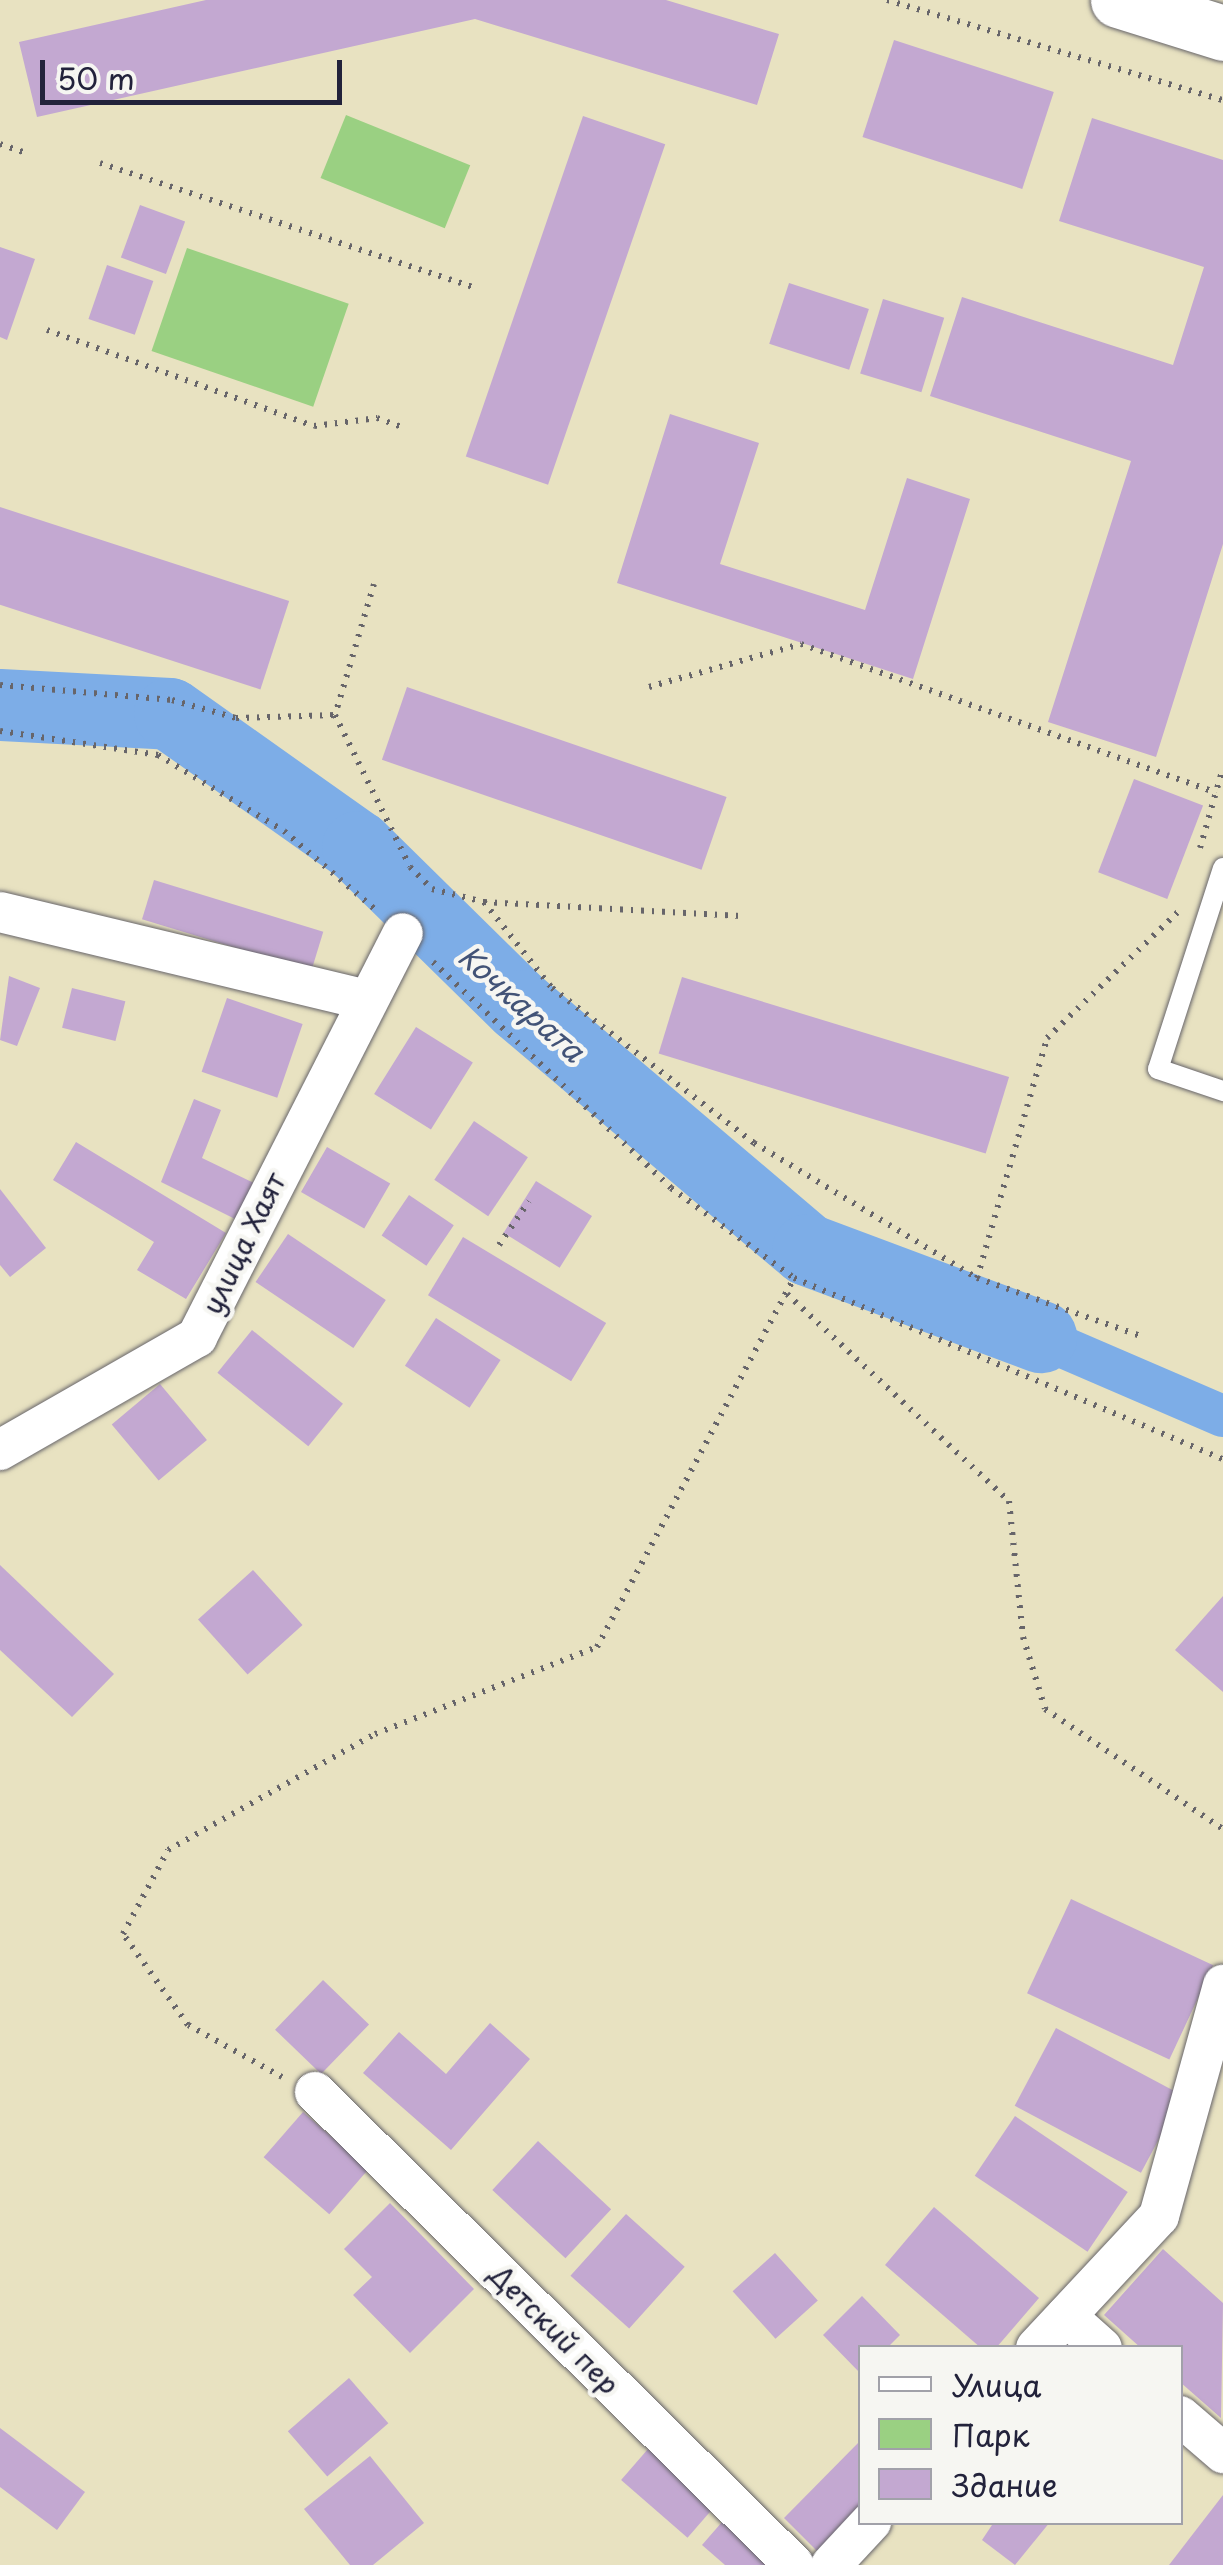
<!DOCTYPE html>
<html>
<head>
<meta charset="utf-8">
<style>
	body { margin:0 }
	#map { position:relative; width:1223px; height:2565px; overflow:hidden; background:#e8e2c1; font-family:"Playpen Sans",sans-serif }
	div>[style] { position:absolute }
	[style*='--x'] { left:calc(var(--x)*1px); top:calc(var(--y)*1px); width:calc(var(--w)*1px); rotate:calc(var(--a)*1deg) }
	.green>* { inset:0; background:#9ad082; transform-origin:0 0 }
	.canal>* { height:42px; margin:-21px; padding:0 21px; transform-origin:21px; border-radius:21px; background:#7dade7 }
	.river>* { height:72px; margin:-36px; padding:0 36px; transform-origin:36px; border-radius:36px; background:#7dade7 }
	.building>* { inset:0; background:#c3a8d1; transform-origin:0 0 }
	.path>* { height:6px; margin-top:-3px; transform-origin:0; background:repeating-linear-gradient(90deg,#67656a 0 2.5px,transparent 0 10.5px) }
	.roads { filter:drop-shadow(0 0 2px #67656a) drop-shadow(0 0 2px #67656a) }
	.lane>* { height:20px; margin:-10px; padding:0 10px; transform-origin:10px; border-radius:10px; background:#fff }
	.street>* { height:40px; margin:-20px; padding:0 20px; transform-origin:20px; border-radius:20px; background:#fff }
	.secondary>* { height:55px; margin:-27.5px; padding:0 27.5px; transform-origin:27.5px; border-radius:27.5px; background:#fff }
	span { translate:-50% -50%; white-space:nowrap; text-align:center; line-height:1.15; -webkit-text-stroke:9px #f6f6f2; paint-order:stroke }
	.street-label { font-size:28px; color:#22223b }
	.water-label { font-size:30px; color:#425377; font-style:italic }
	.legend { position:absolute; left:858px; top:2345px; width:325px; height:180px; box-sizing:border-box; background:#f6f6f2; border:2px solid #a1a1a9; margin:0; padding:12px 18px; list-style:none; font-size:30px; color:#22223b }
	.legend li { display:flex; align-items:center; gap:20px; height:50px }
	.legend b { width:50px; border:2px solid #a1a1a9 }
	.scale { position:absolute; left:40px; top:60px; width:302px; height:45px; box-sizing:border-box; border:5px solid #22223b; border-top:0; padding-left:12px; font-size:30px; line-height:35px; white-space:nowrap; color:#22223b; -webkit-text-stroke:8px #f6f6f2; paint-order:stroke }
</style>
</head>
<body>
<div id="map">
	<div class="green">
		<i style="left:346px;top:115px;width:134px;height:68px;rotate:22deg"></i>
		<i style="left:187px;top:248px;width:171px;height:109px;rotate:19deg"></i>
	</div>
	<div class="canal">
		<i style="--x:1037;--y:1336;--w:202;--a:23.3"></i>
	</div>
	<div class="river">
		<i style="--x:0;--y:705;--w:170;--a:3"></i>
		<i style="--x:170;--y:714;--w:230;--a:35.3"></i>
		<i style="--x:358;--y:847;--w:227;--a:44.5"></i>
		<i style="--x:520;--y:1006;--w:377;--a:40.3"></i>
		<i style="--x:808;--y:1250;--w:249;--a:20.5"></i>
	</div>
	<div class="building">
		<i style="clip-path:polygon(206px 0,666px 0,779px 34px,757px 105px,475px 19px,37px 117px,19px 42px)"></i>
		<i style="left:894px;top:40px;width:168px;height:102px;rotate:18deg"></i>
		<i style="left:583px;top:116px;width:87px;height:360px;rotate:19deg"></i>
		<i style="clip-path:polygon(1092px 118px,1223px 160px,1223px 544px,1156px 757px,1048px 722px,1131px 461px,930px 396px,962px 297px,1173px 365px,1204px 267px,1059px 221px)"></i>
		<i style="left:140px;top:205px;width:48px;height:56px;rotate:20deg"></i>
		<i style="clip-path:polygon(0 247px,35px 259px,7px 340px,0 337px)"></i>
		<i style="left:107px;top:265px;width:49px;height:57px;rotate:19deg"></i>
		<i style="left:789px;top:283px;width:84px;height:64px;rotate:18deg"></i>
		<i style="left:883px;top:299px;width:64px;height:78px;rotate:17deg"></i>
		<i style="clip-path:polygon(670px 414px,759px 443px,720px 564px,865px 610px,907px 478px,970px 499px,913px 679px,617px 583px)"></i>
		<i style="left:0;top:507px;width:304px;height:93px;rotate:18deg"></i>
		<i style="left:407px;top:687px;width:338px;height:77px;rotate:19deg"></i>
		<i style="left:1134px;top:779px;width:74px;height:100px;rotate:21deg"></i>
		<i style="left:154px;top:880px;width:177px;height:41px;rotate:17deg"></i>
		<i style="clip-path:polygon(9px 976px,40px 988px,17px 1046px,0 1040px)"></i>
		<i style="left:682px;top:977px;width:342px;height:80px;rotate:17deg"></i>
		<i style="left:72px;top:988px;width:55px;height:41px;rotate:14deg"></i>
		<i style="left:227px;top:998px;width:80px;height:78px;rotate:19deg"></i>
		<i style="left:416px;top:1027px;width:67px;height:79px;rotate:32deg"></i>
		<i style="clip-path:polygon(194px 1099px,221px 1110px,202px 1158px,260px 1186px,241px 1222px,161px 1182px)"></i>
		<i style="left:474px;top:1121px;width:65px;height:71px;rotate:34deg"></i>
		<i style="clip-path:polygon(76px 1142px,226px 1233px,186px 1299px,137px 1270px,154px 1242px,53px 1180px)"></i>
		<i style="left:327px;top:1147px;width:73px;height:52px;rotate:30deg"></i>
		<i style="left:536px;top:1181px;width:66px;height:61px;rotate:32deg"></i>
		<i style="clip-path:polygon(0 1189px,46px 1248px,10px 1277px,0 1265px)"></i>
		<i style="left:409px;top:1195px;width:54px;height:49px;rotate:34deg"></i>
		<i style="left:288px;top:1234px;width:118px;height:58px;rotate:34deg"></i>
		<i style="left:463px;top:1237px;width:167px;height:68px;rotate:31deg"></i>
		<i style="left:436px;top:1318px;width:77px;height:57px;rotate:33deg"></i>
		<i style="left:252px;top:1330px;width:117px;height:55px;rotate:39deg"></i>
		<i style="left:160px;top:1384px;width:73px;height:63px;rotate:50deg"></i>
		<i style="clip-path:polygon(0 1565px,114px 1674px,72px 1717px,0 1650px)"></i>
		<i style="left:253px;top:1570px;width:74px;height:74px;rotate:48deg"></i>
		<i style="clip-path:polygon(1223px 1596px,1223px 1692px,1175px 1650px)"></i>
		<i style="left:1071px;top:1899px;width:157px;height:104px;rotate:25deg"></i>
		<i style="left:323px;top:1980px;width:64px;height:69px;rotate:44deg"></i>
		<i style="clip-path:polygon(490px 2023px,530px 2059px,451px 2150px,363px 2073px,399px 2032px,446px 2074px)"></i>
		<i style="left:1056px;top:2028px;width:143px;height:88px;rotate:28deg"></i>
		<i style="left:303px;top:2112px;width:87px;height:60px;rotate:41deg"></i>
		<i style="left:1015px;top:2116px;width:136px;height:72px;rotate:34deg"></i>
		<i style="left:538px;top:2141px;width:100px;height:67px;rotate:43deg"></i>
		<i style="clip-path:polygon(390px 2203px,474px 2289px,410px 2353px,353px 2295px,372px 2277px,344px 2249px)"></i>
		<i style="clip-path:polygon(934px 2207px,1039px 2298px,996px 2348px,981px 2348px,885px 2265px)"></i>
		<i style="left:626px;top:2214px;width:79px;height:83px;rotate:42deg"></i>
		<i style="clip-path:polygon(1163px 2249px,1223px 2303px,1221px 2418px,1180px 2382px,1180px 2348px,1141px 2348px,1104px 2315px)"></i>
		<i style="left:775px;top:2253px;width:64px;height:57px;rotate:48deg"></i>
		<i style="clip-path:polygon(862px 2296px,900px 2335px,887px 2348px,860px 2348px,860px 2373px,823px 2335px)"></i>
		<i style="left:349px;top:2378px;width:60px;height:81px;rotate:49deg"></i>
		<i style="clip-path:polygon(0 2428px,85px 2492px,57px 2530px,0 2487px)"></i>
		<i style="clip-path:polygon(860px 2441px,860px 2517px,822px 2556px,784px 2518px)"></i>
		<i style="left:648px;top:2449px;width:88px;height:41px;rotate:41deg"></i>
		<i style="clip-path:polygon(370px 2456px,424px 2523px,373px 2565px,350px 2565px,304px 2509px)"></i>
		<i style="clip-path:polygon(1223px 2495px,1223px 2565px,1169px 2565px)"></i>
		<i style="clip-path:polygon(729px 2514px,787px 2565px,725px 2565px,702px 2545px)"></i>
		<i style="clip-path:polygon(994px 2522px,1050px 2522px,1015px 2565px,982px 2540px)"></i>
	</div>
	<div class="path">
		<i style="--x:887;--y:0;--w:351;--a:16.6"></i>
		<i style="--x:0;--y:144;--w:28;--a:19"></i>
		<i style="--x:100;--y:163;--w:398;--a:18.4"></i>
		<i style="--x:47;--y:330;--w:284;--a:19.8"></i>
		<i style="--x:314;--y:426;--w:64;--a:-7.2"></i>
		<i style="--x:377;--y:418;--w:30;--a:20"></i>
		<i style="--x:374;--y:584;--w:137;--a:106.6"></i>
		<i style="--x:335;--y:715;--w:169;--a:63.7"></i>
		<i style="--x:410;--y:867;--w:31;--a:45"></i>
		<i style="--x:432;--y:889;--w:54;--a:14"></i>
		<i style="--x:484;--y:902;--w:262;--a:3.1"></i>
		<i style="--x:0;--y:685;--w:173;--a:5"></i>
		<i style="--x:172;--y:700;--w:66;--a:15.7"></i>
		<i style="--x:236;--y:718;--w:99;--a:-1.7"></i>
		<i style="--x:649;--y:687;--w:158;--a:-15.8"></i>
		<i style="--x:801;--y:644;--w:441;--a:19.7"></i>
		<i style="--x:0;--y:731;--w:160;--a:8.6"></i>
		<i style="--x:158;--y:755;--w:147;--a:31.1"></i>
		<i style="--x:284;--y:831;--w:121;--a:40.7"></i>
		<i style="--x:1200;--y:848;--w:83;--a:-74"></i>
		<i style="--x:484;--y:902;--w:110;--a:51.7"></i>
		<i style="--x:552;--y:988;--w:255;--a:37.5"></i>
		<i style="--x:754;--y:1143;--w:261;--a:31.2"></i>
		<i style="--x:977;--y:1278;--w:177;--a:19.5"></i>
		<i style="--x:433;--y:962;--w:328;--a:43.5"></i>
		<i style="--x:671;--y:1188;--w:152;--a:36.2"></i>
		<i style="--x:794;--y:1278;--w:466;--a:22.9"></i>
		<i style="--x:499;--y:1245;--w:53;--a:-55.7"></i>
		<i style="--x:977;--y:1278;--w:250;--a:-73.7"></i>
		<i style="--x:1047;--y:1038;--w:183;--a:-43.9"></i>
		<i style="--x:787;--y:1294;--w:304;--a:43"></i>
		<i style="--x:1009;--y:1501;--w:137;--a:84.1"></i>
		<i style="--x:1023;--y:1637;--w:75;--a:73"></i>
		<i style="--x:1045;--y:1709;--w:215;--a:34"></i>
		<i style="--x:282;--y:2077;--w:107;--a:-151"></i>
		<i style="--x:188;--y:2025;--w:112;--a:-125.5"></i>
		<i style="--x:123;--y:1934;--w:95;--a:-61.8"></i>
		<i style="--x:168;--y:1850;--w:237;--a:-29.3"></i>
		<i style="--x:375;--y:1734;--w:238;--a:-21.4"></i>
		<i style="--x:597;--y:1647;--w:418;--a:-61.9"></i>
	</div>
	<div class="roads">
		<div class="lane">
			<i style="--x:1223;--y:868;--w:211;--a:107.9"></i>
			<i style="--x:1158;--y:1069;--w:69;--a:18.7"></i>
		</div>
		<div class="street">
			<i style="--x:0;--y:912;--w:373;--a:13.5"></i>
			<i style="--x:0;--y:1450;--w:227;--a:-29.8"></i>
			<i style="--x:197;--y:1337;--w:453;--a:-63"></i>
			<i style="--x:315;--y:2092;--w:673;--a:44.64"></i>
			<i style="--x:1066;--y:2316;--w:48;--a:41.6"></i>
			<i style="--x:1036;--y:2348;--w:180;--a:-47"></i>
			<i style="--x:1159;--y:2216;--w:240;--a:-74.5"></i>
			<i style="--x:1180;--y:2416;--w:57;--a:40.7"></i>
			<i style="--x:831;--y:2565;--w:59;--a:-47.1"></i>
		</div>
		<div class="secondary">
			<i style="--x:1118;--y:0;--w:110;--a:17.4"></i>
		</div>
	</div>
	<div class="street-label">
		<span style="left:243px;top:1243px;rotate:-64deg">улица Хаят</span>
		<span style="left:555px;top:2329px;rotate:45deg">Детский пер</span>
	</div>
	<div class="water-label">
		<span style="left:522px;top:1003px;rotate:42deg">Кочкарата</span>
	</div>
	<ul class="legend">
	<li><b style="height:12px;background:#fff"></b>Улица</li>
	<li><b style="height:28px;background:#9ad082"></b>Парк</li>
	<li><b style="height:28px;background:#c3a8d1"></b>Здание</li>
	</ul>
	<div class="scale">50 m</div>
</div>
</body>
</html>
